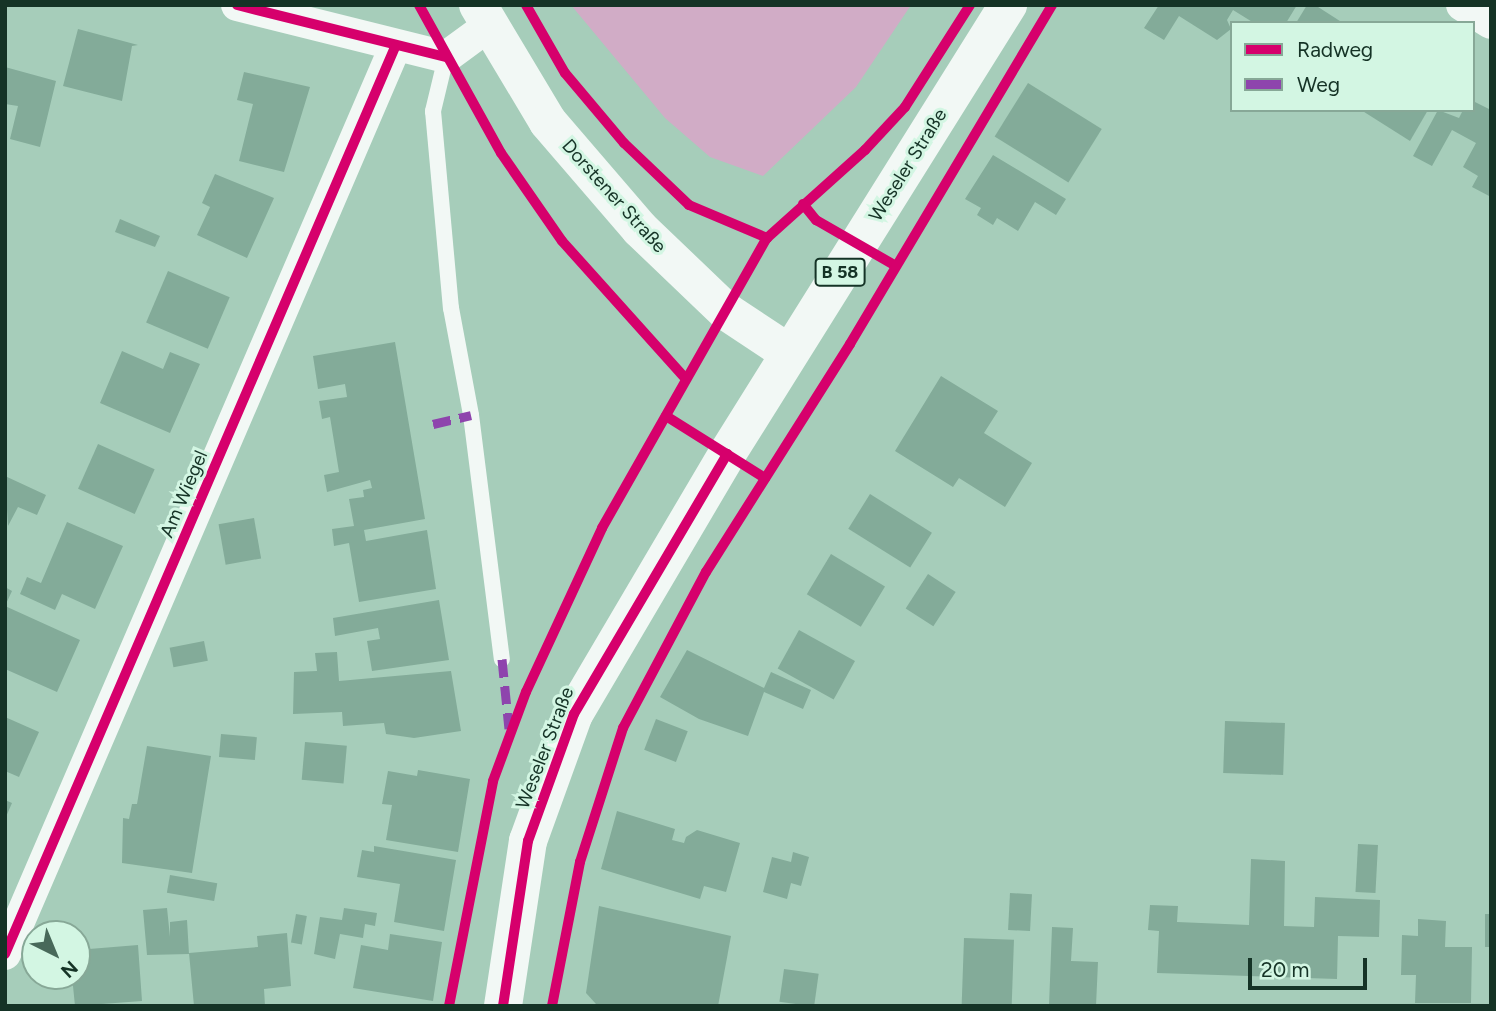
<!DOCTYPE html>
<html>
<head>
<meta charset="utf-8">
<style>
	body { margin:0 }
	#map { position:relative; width:1496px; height:1011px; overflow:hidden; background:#a6cdba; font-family:Figtree,sans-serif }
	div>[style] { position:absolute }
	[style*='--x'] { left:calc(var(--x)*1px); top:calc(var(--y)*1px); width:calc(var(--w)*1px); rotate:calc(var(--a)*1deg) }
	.green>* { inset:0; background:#d1acc6 }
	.building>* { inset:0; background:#83ab99; transform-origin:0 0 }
	.service>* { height:16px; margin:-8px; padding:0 8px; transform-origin:8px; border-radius:8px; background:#f2f8f5 }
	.minor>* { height:32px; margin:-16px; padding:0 16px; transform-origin:16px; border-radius:16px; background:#f2f8f5 }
	.secondary>* { height:38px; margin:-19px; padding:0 19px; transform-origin:19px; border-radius:19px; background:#f2f8f5 }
	.primary>* { height:38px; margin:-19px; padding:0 19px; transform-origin:19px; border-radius:19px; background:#f2f8f5 }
	.quiet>* { height:9px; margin-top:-4.5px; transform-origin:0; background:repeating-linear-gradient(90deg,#8e44ad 0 18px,transparent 0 27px) }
	.cycleway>* { height:10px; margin:-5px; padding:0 5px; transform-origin:5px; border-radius:5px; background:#d6006c }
	span { translate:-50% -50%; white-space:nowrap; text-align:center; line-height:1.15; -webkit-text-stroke:6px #d3f6e3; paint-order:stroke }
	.shield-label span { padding:2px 5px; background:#d3f6e3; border:2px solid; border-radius:5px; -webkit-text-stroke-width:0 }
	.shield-label { font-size:18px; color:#153326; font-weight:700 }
	.street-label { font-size:19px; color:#153326 }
	.frame { position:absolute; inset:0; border:7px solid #153326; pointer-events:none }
	.legend { position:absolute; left:1230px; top:21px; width:245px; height:91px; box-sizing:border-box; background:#d3f6e3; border:2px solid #87a897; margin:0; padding:9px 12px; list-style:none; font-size:21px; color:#153326 }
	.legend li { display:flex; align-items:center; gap:14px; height:35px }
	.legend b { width:35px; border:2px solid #87a897 }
	.north { position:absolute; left:21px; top:920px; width:70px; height:70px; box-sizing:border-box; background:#d3f6e3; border:2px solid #87a897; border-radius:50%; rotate:137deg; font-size:19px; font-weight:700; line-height:28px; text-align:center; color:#153326 }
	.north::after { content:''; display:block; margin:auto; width:24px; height:32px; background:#48695a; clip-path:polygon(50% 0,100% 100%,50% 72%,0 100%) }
	.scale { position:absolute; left:1248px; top:958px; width:119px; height:32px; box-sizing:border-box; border:4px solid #153326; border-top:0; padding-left:9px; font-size:21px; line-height:24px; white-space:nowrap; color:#153326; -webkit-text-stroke:5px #d3f6e3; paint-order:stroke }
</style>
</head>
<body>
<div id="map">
	<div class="green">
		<i style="clip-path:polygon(571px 5px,911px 5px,856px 87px,763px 176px,710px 157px,665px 118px)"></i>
	</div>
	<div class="building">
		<i style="clip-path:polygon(1159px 5px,1297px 5px,1286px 23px,1254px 23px,1233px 10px,1227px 20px,1231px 29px,1217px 40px,1179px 16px,1164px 40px,1144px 28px)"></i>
		<i style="clip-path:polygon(1307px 5px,1315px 5px,1343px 23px,1296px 23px)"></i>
		<i style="clip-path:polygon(78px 29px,138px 45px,132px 46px,122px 101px,63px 86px)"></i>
		<i style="clip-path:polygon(5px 67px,56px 81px,40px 147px,10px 139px,18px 106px,5px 104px)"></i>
		<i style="clip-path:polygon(244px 72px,310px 87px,284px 172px,239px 161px,253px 104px,237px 100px)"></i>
		<i style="left:1028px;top:83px;width:87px;height:63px;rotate:32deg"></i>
		<i style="clip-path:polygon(1473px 101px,1491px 110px,1491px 197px,1472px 187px,1478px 176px,1463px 167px,1476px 143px,1452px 130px,1432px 166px,1413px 156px,1438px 110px,1459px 118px,1463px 110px,1473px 110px)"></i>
		<i style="clip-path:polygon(1361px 110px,1428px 110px,1410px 141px)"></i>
		<i style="clip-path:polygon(993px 155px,1066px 199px,1056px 215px,1035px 202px,1018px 231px,997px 218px,993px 225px,977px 215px,981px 208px,965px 199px)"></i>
		<i style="clip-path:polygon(215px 174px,274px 198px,247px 258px,197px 235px,210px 207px,202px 203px)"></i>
		<i style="clip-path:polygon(120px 219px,160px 236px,155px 247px,115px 232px)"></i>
		<i style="left:168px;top:271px;width:67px;height:56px;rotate:23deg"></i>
		<i style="clip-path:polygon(395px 342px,425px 519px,364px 530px,366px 541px,427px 530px,436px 589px,359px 602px,349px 543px,334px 546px,332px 529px,354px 526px,349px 499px,364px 497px,363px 490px,372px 488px,370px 480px,327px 492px,324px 475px,339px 472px,330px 417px,322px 419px,319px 401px,347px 397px,345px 384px,318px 389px,313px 356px)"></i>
		<i style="clip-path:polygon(122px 351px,163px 369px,170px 352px,200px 364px,170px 433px,100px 403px)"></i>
		<i style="clip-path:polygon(941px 376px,998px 411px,984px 433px,1032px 463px,1005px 507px,959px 478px,953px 487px,895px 451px)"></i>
		<i style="left:98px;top:444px;width:62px;height:49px;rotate:24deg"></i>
		<i style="clip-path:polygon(5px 476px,46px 495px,37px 515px,18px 507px,8px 526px)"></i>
		<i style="left:870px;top:494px;width:73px;height:41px;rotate:32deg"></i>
		<i style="left:254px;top:518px;width:41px;height:36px;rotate:80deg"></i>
		<i style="clip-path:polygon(67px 522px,123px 546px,95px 609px,62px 594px,55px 610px,20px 594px,27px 577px,41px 583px)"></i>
		<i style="left:831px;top:554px;width:63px;height:47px;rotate:31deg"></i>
		<i style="left:928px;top:574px;width:33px;height:41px;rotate:33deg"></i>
		<i style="clip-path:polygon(5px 587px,12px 591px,5px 606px,80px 640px,57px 692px,5px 669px)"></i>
		<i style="clip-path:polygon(439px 600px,449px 660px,372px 671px,367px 641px,380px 639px,378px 628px,335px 636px,333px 618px)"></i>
		<i style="left:799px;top:630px;width:64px;height:44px;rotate:29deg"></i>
		<i style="left:204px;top:641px;width:20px;height:35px;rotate:79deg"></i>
		<i style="clip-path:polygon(687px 650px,764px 688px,771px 672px,811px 690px,803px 709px,764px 692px,748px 736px,699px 719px,660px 697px)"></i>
		<i style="clip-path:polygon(337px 652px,339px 681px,451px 671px,461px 731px,414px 738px,386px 734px,384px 723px,343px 726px,342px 712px,293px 714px,294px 672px,317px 671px,315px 653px)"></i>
		<i style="clip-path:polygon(5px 717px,39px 732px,19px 777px,5px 771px)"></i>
		<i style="left:656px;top:719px;width:34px;height:33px;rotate:21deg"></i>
		<i style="left:1225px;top:721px;width:60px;height:52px;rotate:2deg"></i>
		<i style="left:221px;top:734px;width:36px;height:23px;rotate:5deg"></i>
		<i style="left:305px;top:742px;width:42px;height:38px;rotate:5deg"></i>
		<i style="clip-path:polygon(147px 746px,211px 756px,192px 873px,122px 863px,123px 818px,129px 819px,132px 804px,137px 804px)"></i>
		<i style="clip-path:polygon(418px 770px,470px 779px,458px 852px,386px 840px,392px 805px,382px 804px,388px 771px,417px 776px)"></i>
		<i style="clip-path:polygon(5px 800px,12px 803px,5px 819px)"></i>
		<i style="clip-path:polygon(617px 811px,675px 829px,672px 840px,684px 843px,686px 837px,697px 830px,740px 843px,726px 892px,704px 886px,700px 899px,601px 869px)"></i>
		<i style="left:1358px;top:844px;width:20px;height:48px;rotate:3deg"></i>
		<i style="clip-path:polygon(374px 846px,456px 860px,444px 931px,394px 922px,400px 884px,357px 877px,362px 850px,374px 852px)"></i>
		<i style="clip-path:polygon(793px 852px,809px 857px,801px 886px,791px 883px,787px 899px,763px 892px,772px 857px,791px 862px)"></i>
		<i style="clip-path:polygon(1251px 859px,1285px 861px,1284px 926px,1314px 927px,1315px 897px,1380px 900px,1379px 937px,1338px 936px,1337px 979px,1157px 973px,1159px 931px,1148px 930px,1150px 905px,1178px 906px,1177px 922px,1249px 925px)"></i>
		<i style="left:170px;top:875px;width:48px;height:18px;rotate:10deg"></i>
		<i style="left:1010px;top:893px;width:22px;height:37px;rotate:3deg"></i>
		<i style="clip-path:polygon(599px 906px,731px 936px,718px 1006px,596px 1004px,586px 993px)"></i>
		<i style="clip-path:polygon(167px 908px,170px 937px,170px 922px,187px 920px,189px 954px,147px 955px,143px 910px)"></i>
		<i style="clip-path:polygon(344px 908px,377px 913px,375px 926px,365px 924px,363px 938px,340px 934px,335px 959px,314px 954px,320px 917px,342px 920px)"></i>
		<i style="left:296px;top:914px;width:11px;height:29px;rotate:10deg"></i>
		<i style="left:1485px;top:914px;width:6px;height:33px"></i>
		<i style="clip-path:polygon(1418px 919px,1446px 921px,1445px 947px,1472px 947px,1471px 1003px,1415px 1003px,1416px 975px,1401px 975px,1402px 935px,1418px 936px)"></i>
		<i style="clip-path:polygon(1052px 927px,1073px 928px,1071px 961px,1098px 962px,1096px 1006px,1049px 1006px)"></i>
		<i style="clip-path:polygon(287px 933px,291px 986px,264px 989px,265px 1006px,194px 1006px,189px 953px,258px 947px,257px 936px)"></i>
		<i style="clip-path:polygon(390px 934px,442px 942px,433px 1001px,353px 988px,361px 945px,388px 950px)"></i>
		<i style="left:964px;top:938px;width:50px;height:67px;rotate:2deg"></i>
		<i style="clip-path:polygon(138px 945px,142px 1001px,75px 1006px,72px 976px,77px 976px,77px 950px)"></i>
		<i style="left:784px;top:969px;width:35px;height:33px;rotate:8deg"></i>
	</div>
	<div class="service">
		<i style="--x:446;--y:57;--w:56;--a:103.5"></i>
		<i style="--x:433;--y:111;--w:198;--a:84.8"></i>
		<i style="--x:451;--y:308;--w:109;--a:79.4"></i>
		<i style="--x:471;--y:415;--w:246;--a:82.8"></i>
	</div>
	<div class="minor">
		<i style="--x:237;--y:5;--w:215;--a:14"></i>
		<i style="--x:446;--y:57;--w:51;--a:-36.2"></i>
		<i style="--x:1462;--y:5;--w:34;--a:32"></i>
		<i style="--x:5;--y:954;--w:987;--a:-66.73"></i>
	</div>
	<div class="secondary">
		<i style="--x:478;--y:5;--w:136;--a:59.1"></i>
		<i style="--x:548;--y:122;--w:141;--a:49.3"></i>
		<i style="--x:640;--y:229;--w:120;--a:43.7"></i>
		<i style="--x:727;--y:312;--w:74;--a:33.5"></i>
	</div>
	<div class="primary">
		<i style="--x:503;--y:1006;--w:167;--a:-81.4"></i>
		<i style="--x:528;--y:841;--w:135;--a:-70.1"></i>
		<i style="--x:574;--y:714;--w:302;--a:-59.5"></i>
		<i style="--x:727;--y:454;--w:530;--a:-57.96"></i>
	</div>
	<div class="quiet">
		<i style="--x:433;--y:424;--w:39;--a:-13"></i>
		<i style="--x:502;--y:659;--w:70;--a:84.3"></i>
	</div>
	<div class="cycleway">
		<i style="--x:237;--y:5;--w:215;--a:14"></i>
		<i style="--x:419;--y:5;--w:169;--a:61"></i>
		<i style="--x:501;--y:153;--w:107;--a:55.3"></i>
		<i style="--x:562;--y:241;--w:184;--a:48.1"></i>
		<i style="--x:526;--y:5;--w:78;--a:60.2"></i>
		<i style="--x:565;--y:73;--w:92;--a:49.9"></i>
		<i style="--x:624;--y:143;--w:90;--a:43.6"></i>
		<i style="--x:689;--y:205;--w:85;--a:22.9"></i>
		<i style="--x:803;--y:204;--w:21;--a:51"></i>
		<i style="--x:816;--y:220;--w:92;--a:29.9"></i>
		<i style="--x:666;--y:416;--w:117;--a:32.1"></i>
		<i style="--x:5;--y:954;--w:987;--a:-66.73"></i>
		<i style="--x:449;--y:1006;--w:229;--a:-78.9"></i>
		<i style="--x:493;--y:781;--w:95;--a:-69.7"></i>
		<i style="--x:526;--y:692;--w:181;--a:-65.1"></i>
		<i style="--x:602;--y:528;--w:334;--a:-60.4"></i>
		<i style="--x:767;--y:238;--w:132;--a:-41.9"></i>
		<i style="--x:865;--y:150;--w:59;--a:-47.1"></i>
		<i style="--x:905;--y:107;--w:121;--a:-57.5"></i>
		<i style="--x:503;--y:1006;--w:167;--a:-81.4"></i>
		<i style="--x:528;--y:841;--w:135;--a:-70.1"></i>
		<i style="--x:574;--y:714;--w:302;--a:-59.5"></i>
		<i style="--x:552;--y:1006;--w:147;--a:-79"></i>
		<i style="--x:580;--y:862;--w:141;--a:-72.2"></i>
		<i style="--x:623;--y:728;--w:177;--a:-62"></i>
		<i style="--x:706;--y:572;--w:270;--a:-57.7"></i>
		<i style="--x:850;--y:344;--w:395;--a:-59.2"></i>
	</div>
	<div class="shield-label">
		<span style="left:840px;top:272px">B 58</span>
	</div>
	<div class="street-label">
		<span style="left:908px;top:165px;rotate:-58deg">Weseler Straße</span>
		<span style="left:614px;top:196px;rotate:48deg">Dorstener Straße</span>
		<span style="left:184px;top:494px;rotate:-67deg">Am Wiegel</span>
		<span style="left:545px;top:748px;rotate:-69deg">Weseler Straße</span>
	</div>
	<div class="frame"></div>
	<ul class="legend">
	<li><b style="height:9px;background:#d6006c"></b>Radweg</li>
	<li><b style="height:9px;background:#8e44ad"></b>Weg</li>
	</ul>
	<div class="north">N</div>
	<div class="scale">20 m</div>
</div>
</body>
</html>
